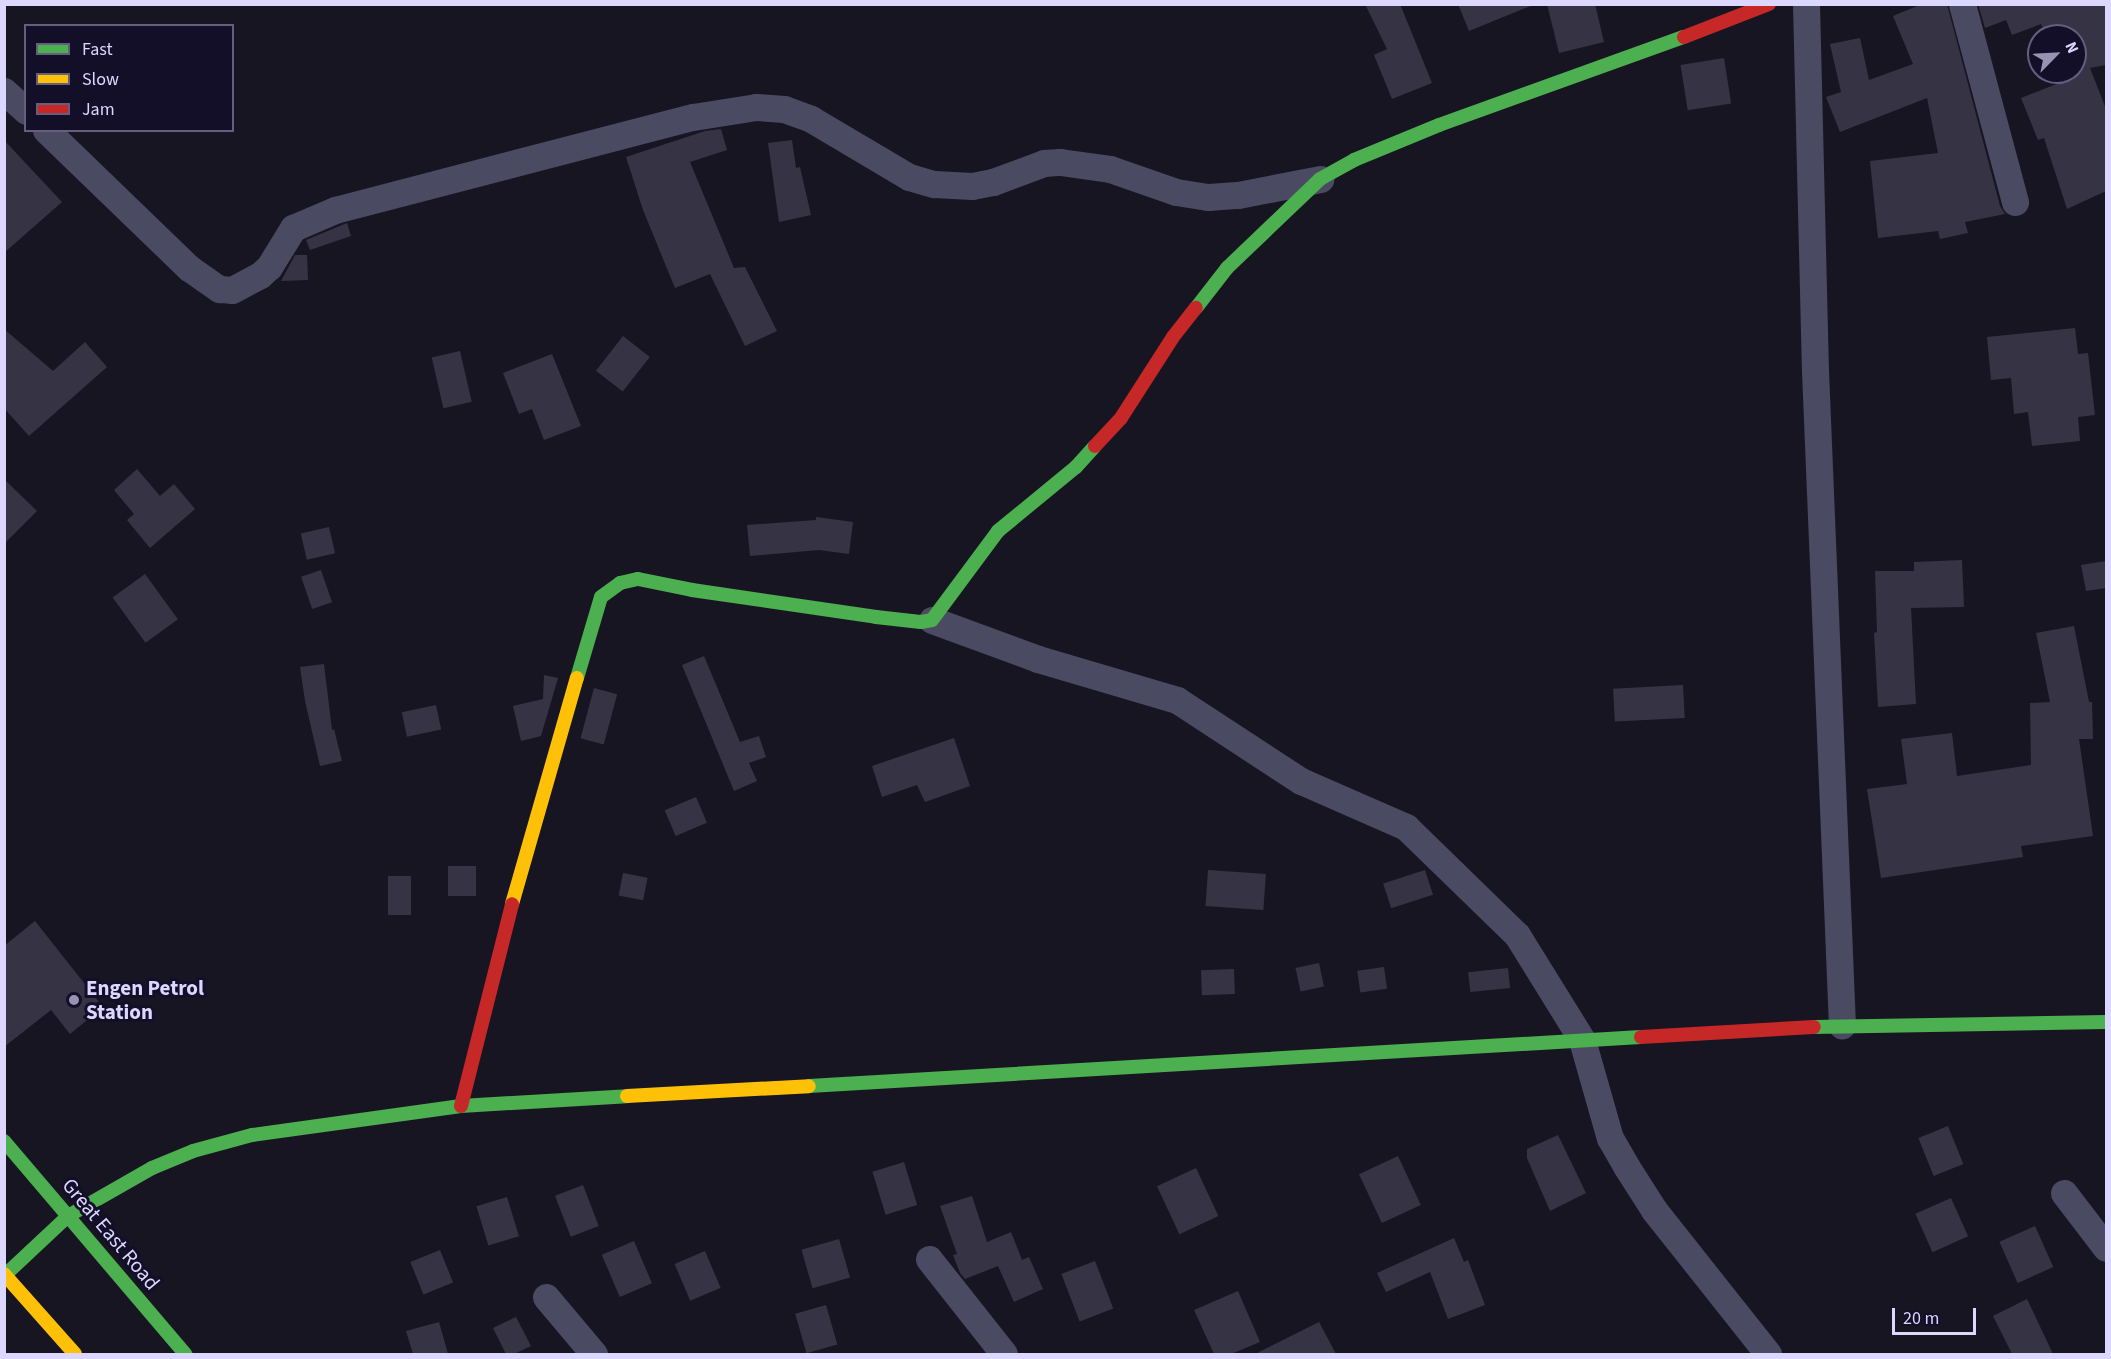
<!DOCTYPE html>
<html>
<head>
<meta charset="utf-8">
<style>
	body { margin:0 }
	#map { position:relative; width:2111px; height:1359px; overflow:hidden; background:#181522; font-family:"Source Sans 3",sans-serif }
	div>[style] { position:absolute }
	[style*='--x'] { left:calc(var(--x)*1px); top:calc(var(--y)*1px); width:calc(var(--w)*1px); rotate:calc(var(--a)*1deg) }
	.building>* { inset:0; background:#363345; transform-origin:0 0 }
	.street>* { height:27px; margin:-13.5px; padding:0 13.5px; transform-origin:13.5px; border-radius:13.5px; background:#4b4a63 }
	.fast>* { height:14px; margin:-7px; padding:0 7px; transform-origin:7px; border-radius:7px; background:#4caf50 }
	.slow>* { height:14px; margin:-7px; padding:0 7px; transform-origin:7px; border-radius:7px; background:#ffc107 }
	.jam>* { height:14px; margin:-7px; padding:0 7px; transform-origin:7px; border-radius:7px; background:#c62828 }
	.dots>* { width:16px; height:16px; translate:-50% -50%; box-sizing:border-box; border:3px solid #140f28; border-radius:50% }
	span { translate:-50% -50%; white-space:nowrap; text-align:center; line-height:1.15; -webkit-text-stroke:6px #140f28; paint-order:stroke }
	.poi-label { font-size:21px; color:#dcd7ff; font-weight:700 }
	.left { translate:0 -50%; text-align:left }
	.street-label { font-size:21px; color:#dcd7ff }
	.frame { position:absolute; inset:0; border:6px solid #dcd7ff; pointer-events:none }
	.legend { position:absolute; left:24px; top:24px; width:210px; height:108px; box-sizing:border-box; background:#140f28; border:2px solid #645f7e; margin:0; padding:8px 10px; list-style:none; font-size:18px; color:#dcd7ff }
	.legend li { display:flex; align-items:center; gap:12px; height:30px }
	.legend b { width:30px; border:2px solid #645f7e }
	.north { position:absolute; left:2027px; top:24px; width:60px; height:60px; box-sizing:border-box; background:#140f28; border:2px solid #645f7e; border-radius:50%; rotate:66deg; font-size:16px; font-weight:700; line-height:24px; text-align:center; color:#dcd7ff }
	.north::after { content:''; display:block; margin:auto; width:21px; height:27px; background:#9793b2; clip-path:polygon(50% 0,100% 100%,50% 72%,0 100%) }
	.scale { position:absolute; left:1892px; top:1308px; width:84px; height:27px; box-sizing:border-box; border:3px solid #dcd7ff; border-top:0; padding-left:8px; font-size:18px; line-height:21px; white-space:nowrap; color:#dcd7ff; -webkit-text-stroke:4px #140f28; paint-order:stroke }
</style>
</head>
<body>
<div id="map">
	<div class="building">
		<i style="clip-path:polygon(1365px 4px,1400px 4px,1432px 83px,1392px 99px,1374px 55px,1387px 49px)"></i>
		<i style="clip-path:polygon(1458px 4px,1533px 4px,1533px 5px,1469px 31px)"></i>
		<i style="clip-path:polygon(1547px 4px,1595px 4px,1604px 42px,1559px 53px)"></i>
		<i style="clip-path:polygon(1922px 4px,1947px 4px,2000px 206px,2005px 214px,1965px 222px,1968px 233px,1940px 239px,1938px 231px,1878px 238px,1870px 161px,1938px 153px,1927px 98px,1840px 132px,1826px 97px,1841px 92px,1830px 44px,1860px 38px,1869px 80px,1913px 64px,1893px 16px)"></i>
		<i style="clip-path:polygon(1978px 4px,2106px 4px,2106px 65px,2090px 68px,2106px 109px,2106px 191px,2067px 209px,2044px 138px,2038px 140px,2021px 98px,2064px 81px,2060px 72px,2075px 72px,2075px 36px,2046px 36px,2041px 24px,2012px 35px,2006px 20px,1985px 28px)"></i>
		<i style="left:1724px;top:58px;width:46px;height:44px;rotate:81deg"></i>
		<i style="clip-path:polygon(721px 129px,727px 150px,690px 162px,734px 268px,745px 267px,777px 331px,745px 346px,710px 274px,675px 288px,643px 210px,626px 157px,705px 131px)"></i>
		<i style="clip-path:polygon(4px 140px,62px 202px,4px 253px)"></i>
		<i style="clip-path:polygon(792px 140px,796px 168px,800px 167px,811px 215px,779px 222px,768px 143px)"></i>
		<i style="clip-path:polygon(347px 223px,351px 236px,310px 250px,306px 240px)"></i>
		<i style="clip-path:polygon(295px 255px,307px 255px,308px 280px,281px 281px)"></i>
		<i style="clip-path:polygon(2075px 328px,2078px 354px,2088px 353px,2095px 415px,2078px 417px,2080px 441px,2032px 446px,2028px 412px,2014px 414px,2011px 378px,1991px 380px,1987px 337px)"></i>
		<i style="clip-path:polygon(4px 329px,53px 371px,85px 342px,107px 367px,29px 436px,4px 408px)"></i>
		<i style="left:623px;top:336px;width:34px;height:44px;rotate:38deg"></i>
		<i style="left:460px;top:351px;width:52px;height:29px;rotate:77deg"></i>
		<i style="clip-path:polygon(552px 354px,581px 426px,544px 440px,532px 409px,519px 414px,503px 373px)"></i>
		<i style="clip-path:polygon(137px 469px,160px 496px,174px 484px,195px 509px,150px 548px,127px 520px,134px 514px,114px 490px)"></i>
		<i style="clip-path:polygon(4px 479px,37px 511px,4px 544px)"></i>
		<i style="clip-path:polygon(816px 517px,853px 522px,849px 554px,819px 550px,750px 556px,747px 525px,816px 520px)"></i>
		<i style="left:329px;top:527px;width:27px;height:29px;rotate:77deg"></i>
		<i style="clip-path:polygon(1962px 560px,1964px 607px,1911px 608px,1916px 704px,1878px 707px,1874px 633px,1877px 632px,1875px 571px,1914px 571px,1914px 562px)"></i>
		<i style="clip-path:polygon(2106px 561px,2106px 588px,2086px 591px,2081px 565px)"></i>
		<i style="left:321px;top:570px;width:34px;height:21px;rotate:71deg"></i>
		<i style="left:145px;top:574px;width:56px;height:40px;rotate:54deg"></i>
		<i style="clip-path:polygon(2074px 626px,2089px 702px,2092px 702px,2093px 739px,2079px 739px,2093px 836px,2021px 846px,2023px 857px,1881px 878px,1867px 789px,1907px 784px,1901px 739px,1952px 733px,1957px 776px,2031px 765px,2030px 703px,2050px 702px,2036px 633px)"></i>
		<i style="clip-path:polygon(704px 656px,740px 742px,759px 736px,766px 757px,749px 763px,757px 781px,734px 791px,682px 665px)"></i>
		<i style="clip-path:polygon(324px 664px,332px 730px,334px 729px,342px 761px,320px 766px,305px 701px,300px 667px)"></i>
		<i style="clip-path:polygon(544px 675px,558px 678px,541px 736px,521px 741px,513px 706px,543px 699px)"></i>
		<i style="left:1683px;top:685px;width:33px;height:70px;rotate:87deg"></i>
		<i style="left:594px;top:688px;width:24px;height:52px;rotate:15deg"></i>
		<i style="left:436px;top:705px;width:25px;height:35px;rotate:78deg"></i>
		<i style="clip-path:polygon(954px 738px,970px 786px,925px 802px,917px 785px,882px 797px,872px 766px)"></i>
		<i style="left:696px;top:797px;width:28px;height:34px;rotate:67deg"></i>
		<i style="left:448px;top:866px;width:28px;height:30px"></i>
		<i style="left:1208px;top:870px;width:58px;height:36px;rotate:4deg"></i>
		<i style="left:1425px;top:870px;width:26px;height:44px;rotate:72deg"></i>
		<i style="left:623px;top:873px;width:25px;height:23px;rotate:11deg"></i>
		<i style="left:388px;top:876px;width:23px;height:39px"></i>
		<i style="clip-path:polygon(35px 921px,103px 1007px,70px 1034px,51px 1010px,4px 1047px,4px 946px)"></i>
		<i style="left:1319px;top:963px;width:24px;height:24px;rotate:78deg"></i>
		<i style="left:1384px;top:967px;width:22px;height:27px;rotate:82deg"></i>
		<i style="left:1508px;top:968px;width:20px;height:40px;rotate:84deg"></i>
		<i style="left:1234px;top:969px;width:25px;height:33px;rotate:88deg"></i>
		<i style="left:1948px;top:1126px;width:41px;height:32px;rotate:68deg"></i>
		<i style="clip-path:polygon(1558px 1135px,1586px 1193px,1550px 1211px,1527px 1158px,1527px 1149px)"></i>
		<i style="left:1398px;top:1156px;width:54px;height:43px;rotate:65deg"></i>
		<i style="left:904px;top:1162px;width:45px;height:33px;rotate:73deg"></i>
		<i style="left:1196px;top:1168px;width:53px;height:43px;rotate:65deg"></i>
		<i style="left:583px;top:1185px;width:44px;height:30px;rotate:69deg"></i>
		<i style="clip-path:polygon(972px 1196px,987px 1242px,1011px 1232px,1022px 1260px,1029px 1257px,1043px 1289px,1014px 1302px,998px 1266px,965px 1279px,960px 1273px,953px 1255px,957px 1254px,940px 1206px)"></i>
		<i style="left:507px;top:1197px;width:41px;height:32px;rotate:73deg"></i>
		<i style="left:1951px;top:1198px;width:42px;height:39px;rotate:66deg"></i>
		<i style="left:2035px;top:1226px;width:45px;height:39px;rotate:66deg"></i>
		<i style="clip-path:polygon(1454px 1238px,1464px 1262px,1468px 1260px,1485px 1305px,1448px 1319px,1430px 1272px,1386px 1292px,1377px 1273px)"></i>
		<i style="left:839px;top:1239px;width:40px;height:39px;rotate:74deg"></i>
		<i style="left:634px;top:1241px;width:46px;height:35px;rotate:67deg"></i>
		<i style="left:440px;top:1250px;width:35px;height:32px;rotate:68deg"></i>
		<i style="left:705px;top:1251px;width:40px;height:33px;rotate:67deg"></i>
		<i style="left:1095px;top:1261px;width:51px;height:36px;rotate:69deg"></i>
		<i style="clip-path:polygon(1238px 1291px,1260px 1342px,1231px 1354px,1214px 1354px,1194px 1310px)"></i>
		<i style="clip-path:polygon(2027px 1299px,2053px 1354px,2012px 1354px,1993px 1316px)"></i>
		<i style="left:826px;top:1305px;width:41px;height:32px;rotate:74deg"></i>
		<i style="clip-path:polygon(516px 1317px,531px 1346px,514px 1354px,506px 1354px,493px 1328px)"></i>
		<i style="clip-path:polygon(439px 1322px,448px 1354px,413px 1354px,406px 1331px)"></i>
		<i style="clip-path:polygon(1319px 1322px,1336px 1354px,1255px 1354px)"></i>
	</div>
	<div class="street">
		<i style="--x:1806;--y:4;--w:367;--a:88.6"></i>
		<i style="--x:1815;--y:371;--w:655;--a:87.64"></i>
		<i style="--x:1962;--y:4;--w:205;--a:75"></i>
		<i style="--x:4;--y:91;--w:30;--a:42"></i>
		<i style="--x:46;--y:130;--w:199;--a:44"></i>
		<i style="--x:189;--y:268;--w:37;--a:35"></i>
		<i style="--x:219;--y:289;--w:13;--a:4"></i>
		<i style="--x:232;--y:290;--w:32;--a:-28"></i>
		<i style="--x:260;--y:275;--w:12;--a:-42"></i>
		<i style="--x:269;--y:267;--w:46;--a:-58.4"></i>
		<i style="--x:293;--y:228;--w:46;--a:-23.2"></i>
		<i style="--x:335;--y:210;--w:370;--a:-14.6"></i>
		<i style="--x:693;--y:117;--w:64;--a:-9"></i>
		<i style="--x:756;--y:107;--w:28;--a:4"></i>
		<i style="--x:784;--y:109;--w:29;--a:20"></i>
		<i style="--x:811;--y:119;--w:114;--a:30.6"></i>
		<i style="--x:909;--y:177;--w:26;--a:16"></i>
		<i style="--x:934;--y:184;--w:38;--a:3"></i>
		<i style="--x:972;--y:186;--w:21;--a:-11"></i>
		<i style="--x:993;--y:182;--w:54;--a:-20.4"></i>
		<i style="--x:1044;--y:163;--w:16;--a:-4"></i>
		<i style="--x:1060;--y:162;--w:50;--a:8"></i>
		<i style="--x:1110;--y:169;--w:70;--a:19.2"></i>
		<i style="--x:1176;--y:192;--w:32;--a:9"></i>
		<i style="--x:1208;--y:197;--w:30;--a:-4"></i>
		<i style="--x:1238;--y:195;--w:84;--a:-11"></i>
		<i style="--x:932;--y:620;--w:113;--a:20.2"></i>
		<i style="--x:1038;--y:659;--w:145;--a:16.4"></i>
		<i style="--x:1177;--y:700;--w:148;--a:33.2"></i>
		<i style="--x:1301;--y:781;--w:115;--a:23.7"></i>
		<i style="--x:1406;--y:827;--w:155;--a:44.2"></i>
		<i style="--x:1517;--y:935;--w:123;--a:58.2"></i>
		<i style="--x:1582;--y:1040;--w:102;--a:74.1"></i>
		<i style="--x:1610;--y:1138;--w:32;--a:60"></i>
		<i style="--x:1626;--y:1166;--w:52;--a:57.5"></i>
		<i style="--x:1654;--y:1210;--w:184;--a:51.6"></i>
		<i style="--x:2064;--y:1193;--w:69;--a:52.6"></i>
		<i style="--x:929;--y:1259;--w:121;--a:51.7"></i>
		<i style="--x:546;--y:1297;--w:75;--a:49.9"></i>
	</div>
	<div class="fast">
		<i style="--x:1196;--y:308;--w:51;--a:-52.2"></i>
		<i style="--x:1227;--y:268;--w:129;--a:-43.7"></i>
		<i style="--x:1320;--y:179;--w:39;--a:-29"></i>
		<i style="--x:1354;--y:160;--w:92;--a:-22.4"></i>
		<i style="--x:1439;--y:125;--w:260;--a:-19.8"></i>
		<i style="--x:577;--y:678;--w:84;--a:-73.5"></i>
		<i style="--x:601;--y:597;--w:24;--a:-36"></i>
		<i style="--x:620;--y:583;--w:18;--a:-13"></i>
		<i style="--x:638;--y:579;--w:55;--a:11.5"></i>
		<i style="--x:692;--y:590;--w:186;--a:8.3"></i>
		<i style="--x:876;--y:617;--w:45;--a:6.3"></i>
		<i style="--x:921;--y:622;--w:11;--a:-10"></i>
		<i style="--x:932;--y:620;--w:111;--a:-53.4"></i>
		<i style="--x:998;--y:531;--w:101;--a:-39.4"></i>
		<i style="--x:1076;--y:467;--w:28;--a:-48"></i>
		<i style="--x:1814;--y:1027;--w:292;--a:-1"></i>
		<i style="--x:809;--y:1086;--w:833;--a:-3.37"></i>
		<i style="--x:4;--y:1141;--w:280;--a:49.6"></i>
		<i style="--x:5;--y:1275;--w:86;--a:-43.1"></i>
		<i style="--x:68;--y:1216;--w:97;--a:-29.7"></i>
		<i style="--x:152;--y:1168;--w:44;--a:-22.5"></i>
		<i style="--x:193;--y:1151;--w:61;--a:-15.2"></i>
		<i style="--x:252;--y:1135;--w:211;--a:-7.9"></i>
		<i style="--x:461;--y:1106;--w:166;--a:-3.4"></i>
	</div>
	<div class="slow">
		<i style="--x:512;--y:904;--w:235;--a:-74"></i>
		<i style="--x:627;--y:1096;--w:182;--a:-3.1"></i>
		<i style="--x:4;--y:1274;--w:107;--a:48.4"></i>
	</div>
	<div class="jam">
		<i style="--x:1684;--y:37;--w:91;--a:-21.2"></i>
		<i style="--x:1095;--y:446;--w:38;--a:-47"></i>
		<i style="--x:1121;--y:418;--w:96;--a:-57.3"></i>
		<i style="--x:1173;--y:337;--w:37;--a:-52"></i>
		<i style="--x:1641;--y:1037;--w:173;--a:-3.3"></i>
		<i style="--x:461;--y:1106;--w:208;--a:-75.8"></i>
	</div>
	<div class="dots">
		<i style="left:74px;top:1000px;background:#9793b2"></i>
	</div>
	<div class="poi-label">
		<span class="left" style="left:86px;top:1000px">Engen Petrol<br>Station</span>
	</div>
	<div class="street-label">
		<span style="left:111px;top:1234px;rotate:50deg">Great East Road</span>
	</div>
	<div class="frame"></div>
	<ul class="legend">
	<li><b style="height:8px;background:#4caf50"></b>Fast</li>
	<li><b style="height:8px;background:#ffc107"></b>Slow</li>
	<li><b style="height:8px;background:#c62828"></b>Jam</li>
	</ul>
	<div class="north">N</div>
	<div class="scale">20 m</div>
</div>
</body>
</html>
